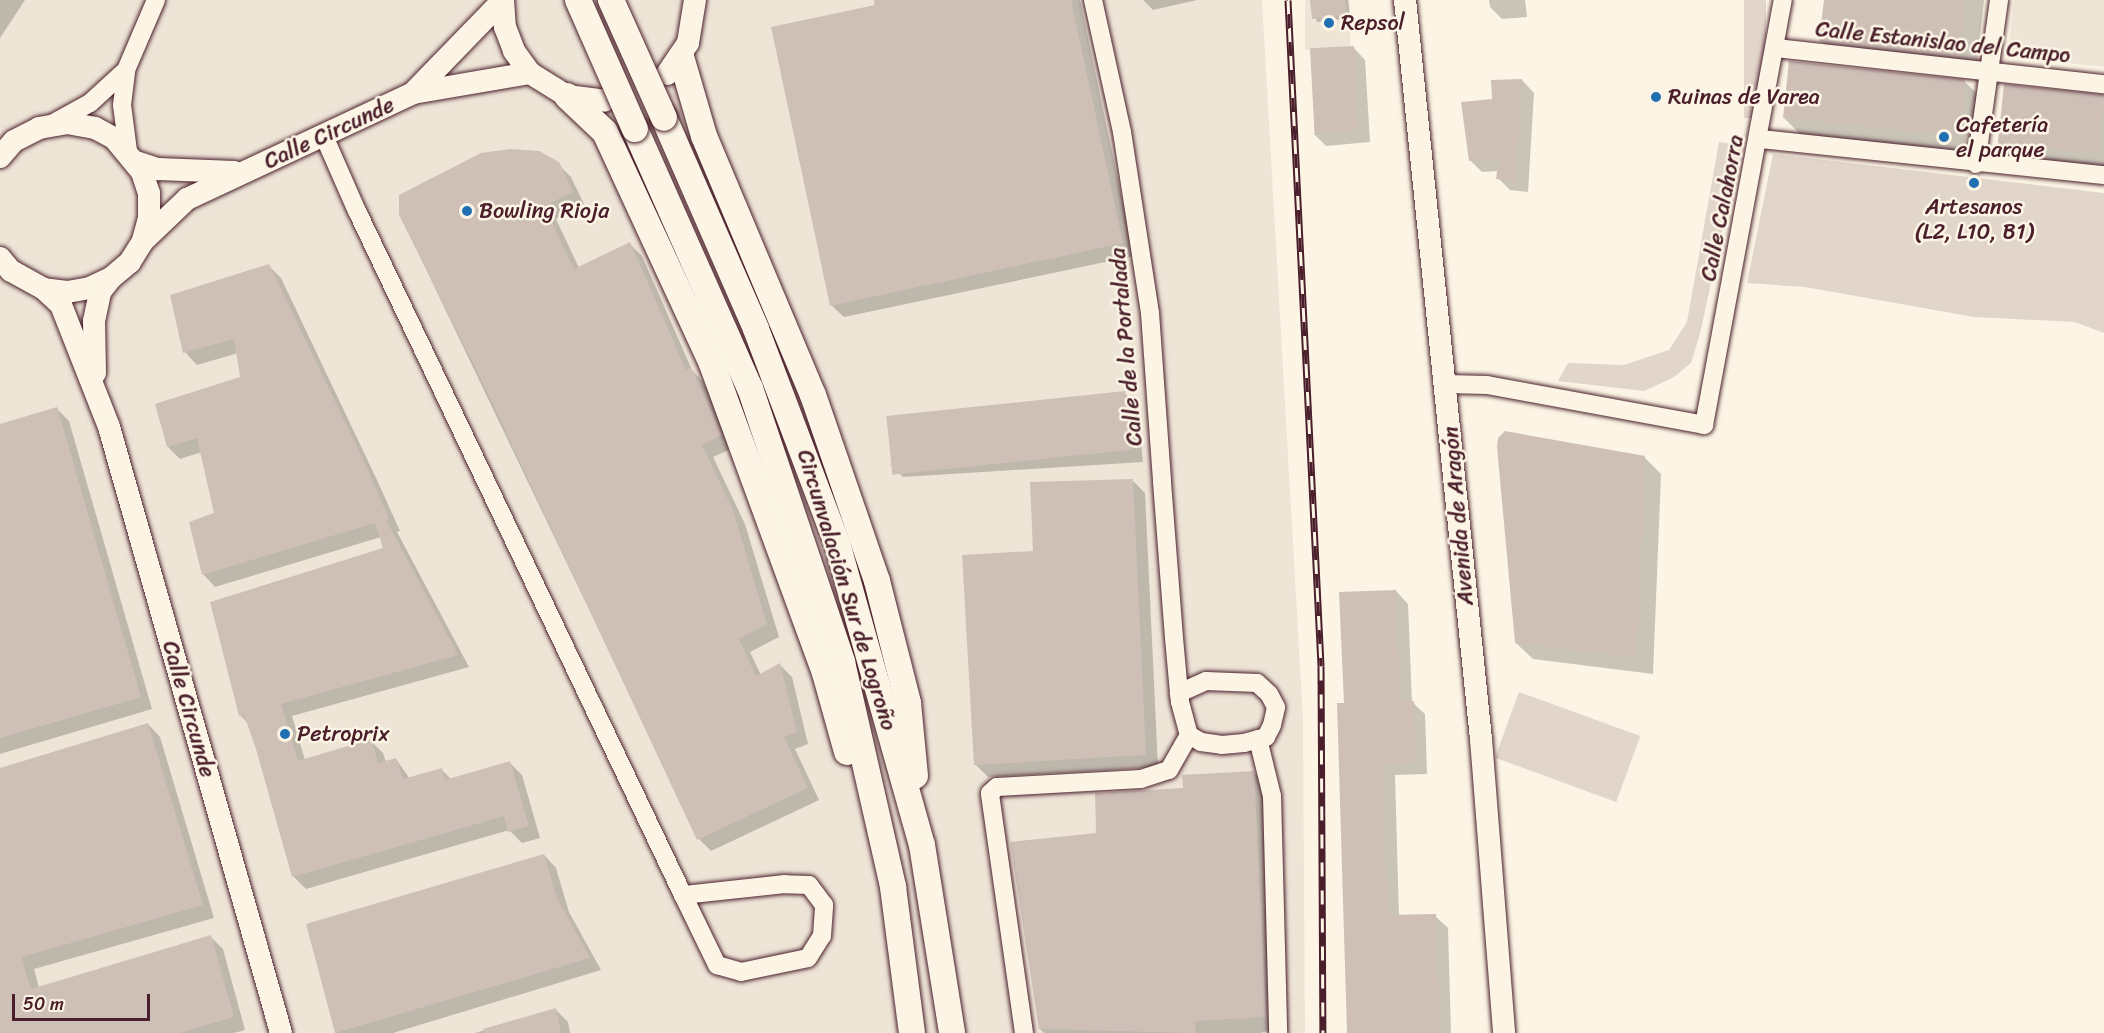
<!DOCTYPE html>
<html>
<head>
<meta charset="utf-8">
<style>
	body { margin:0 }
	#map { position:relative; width:2104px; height:1033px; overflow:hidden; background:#fcf5e5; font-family:Sriracha,sans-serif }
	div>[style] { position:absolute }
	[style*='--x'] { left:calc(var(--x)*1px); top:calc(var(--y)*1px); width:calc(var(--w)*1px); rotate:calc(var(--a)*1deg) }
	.built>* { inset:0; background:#eee5d7; transform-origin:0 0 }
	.green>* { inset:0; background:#e2d5ca; transform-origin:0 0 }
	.shadow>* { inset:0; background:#0003 }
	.building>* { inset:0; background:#cfc0b7; transform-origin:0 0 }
	.roads { filter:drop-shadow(0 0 2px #4a1f2b) drop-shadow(0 0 2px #4a1f2b) }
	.minor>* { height:18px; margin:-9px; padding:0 9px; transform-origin:9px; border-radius:9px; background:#fcf5e5 }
	.major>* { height:22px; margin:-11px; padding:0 11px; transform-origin:11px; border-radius:11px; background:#fcf5e5 }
	.highway>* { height:26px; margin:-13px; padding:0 13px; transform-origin:13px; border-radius:13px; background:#fcf5e5 }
	.rail>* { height:7px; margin-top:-3.5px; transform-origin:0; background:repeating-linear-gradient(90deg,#fcf5e5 0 14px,#4a1f2b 0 28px); box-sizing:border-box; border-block:2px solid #4a1f2b }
	.bridges { filter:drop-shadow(0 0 2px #4a1f2b) drop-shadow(0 0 2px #4a1f2b) }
	.highway-bridge>* { height:26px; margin:-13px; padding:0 13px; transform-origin:13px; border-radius:13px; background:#fcf5e5 }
	.dots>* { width:16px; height:16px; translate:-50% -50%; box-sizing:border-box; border:3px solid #fcf5e5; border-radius:50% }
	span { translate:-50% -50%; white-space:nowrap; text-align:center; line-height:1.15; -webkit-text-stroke:5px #fcf5e5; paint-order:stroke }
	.poi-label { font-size:22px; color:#4a1f2b }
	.left { translate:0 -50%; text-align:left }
	.street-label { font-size:22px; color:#4a1f2b }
	.scale { position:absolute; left:12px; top:994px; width:138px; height:27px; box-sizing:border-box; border:3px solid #4a1f2b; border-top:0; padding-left:8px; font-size:18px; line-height:21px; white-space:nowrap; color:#4a1f2b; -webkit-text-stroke:4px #fcf5e5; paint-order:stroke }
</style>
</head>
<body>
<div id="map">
	<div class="built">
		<i style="clip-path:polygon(0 0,1262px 0,1303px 718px,1305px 1033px,0 1033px)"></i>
		<i style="left:1305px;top:0;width:45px;height:50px"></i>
		<i style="clip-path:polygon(2014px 0,2104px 0,2104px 67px,2015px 57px,2009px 47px)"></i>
	</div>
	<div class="green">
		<i style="left:1744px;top:0;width:22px;height:118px"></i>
		<i style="clip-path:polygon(1719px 142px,1741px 145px,1700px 334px,1691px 363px,1674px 377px,1644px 391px,1558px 381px,1568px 363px,1624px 365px,1669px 350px,1687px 322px)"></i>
		<i style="clip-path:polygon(1773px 154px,2104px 193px,2104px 333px,2075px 322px,1974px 317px,1805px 287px,1747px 283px)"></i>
		<i style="left:1519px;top:692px;width:129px;height:70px;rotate:20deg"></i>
	</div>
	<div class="shadow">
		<i style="clip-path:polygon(0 0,25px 0,0 38px)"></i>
		<i style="clip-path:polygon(875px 0,1080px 0,1134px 256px,844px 317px,831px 305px)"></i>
		<i style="clip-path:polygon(1143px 0,1197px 0,1153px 10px)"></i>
		<i style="clip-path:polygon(1311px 0,1348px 0,1350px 18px,1317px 22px)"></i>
		<i style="clip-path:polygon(1489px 0,1525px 0,1527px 17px,1502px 19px,1490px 7px)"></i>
		<i style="clip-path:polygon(1826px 0,1984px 0,1976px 73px,1838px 57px,1821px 41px)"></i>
		<i style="clip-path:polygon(1353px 47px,1365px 60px,1370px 142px,1326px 146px,1314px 134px)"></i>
		<i style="clip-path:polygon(1522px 80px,1534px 93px,1528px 192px,1510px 190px,1498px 178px,1499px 171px,1482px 172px,1470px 160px)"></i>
		<i style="clip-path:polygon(1965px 82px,1989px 106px,1982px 163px,1808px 142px,1784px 118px)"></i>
		<i style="clip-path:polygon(2104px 97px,2104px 177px,2023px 167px,1999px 143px)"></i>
		<i style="clip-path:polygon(558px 164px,571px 177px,584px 204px,556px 219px,579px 268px,630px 244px,642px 256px,692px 370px,703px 382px,730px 437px,733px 448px,713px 457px,745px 524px,779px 637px,750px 652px,761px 675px,780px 665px,792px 677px,808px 744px,795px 749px,819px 800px,711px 851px,699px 839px,400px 215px)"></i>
		<i style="clip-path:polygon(269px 266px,281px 278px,377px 480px,400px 531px,397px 532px,469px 667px,292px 716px,305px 760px,370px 740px,383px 753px,386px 762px,396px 759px,410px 779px,442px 770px,451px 779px,510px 763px,522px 775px,540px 838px,522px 843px,509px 830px,306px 889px,293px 876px,249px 724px,240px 715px,385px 549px,381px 537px,215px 587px,203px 574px,216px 514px,202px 452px,180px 459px,168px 447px,242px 378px,238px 353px,197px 365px,185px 352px)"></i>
		<i style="clip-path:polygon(1124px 393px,1137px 405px,1143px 462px,903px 477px,890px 464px)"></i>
		<i style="clip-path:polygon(57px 409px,69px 421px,152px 709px,0 754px,0 425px)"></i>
		<i style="clip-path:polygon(1644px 457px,1661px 474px,1653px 674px,1533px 659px,1516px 643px)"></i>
		<i style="clip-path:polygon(1132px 480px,1145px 493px,1158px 767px,988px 777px,975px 764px,1034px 552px)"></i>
		<i style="clip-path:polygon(1396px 591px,1408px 604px,1412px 702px,1425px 714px,1427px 774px,1395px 775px,1399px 917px,1435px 916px,1448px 928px,1451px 1033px,1348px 1033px,1345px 704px)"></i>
		<i style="clip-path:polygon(148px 724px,160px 737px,214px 918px,34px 969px,39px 988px,211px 937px,223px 949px,245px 1030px,234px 1033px,2px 1033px,0 769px)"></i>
		<i style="clip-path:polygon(1253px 772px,1266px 785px,1278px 1029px,1260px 1033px,1044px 1033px,1040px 1029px,1098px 834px,1185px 789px)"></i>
		<i style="clip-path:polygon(544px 855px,556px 868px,569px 912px,601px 970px,393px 1033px,336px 1033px,308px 925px)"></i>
		<i style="clip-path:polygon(555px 1009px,568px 1022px,570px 1033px,475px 1033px)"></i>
	</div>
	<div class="building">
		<i style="clip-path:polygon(874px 0,1071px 0,1123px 243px,830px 306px,771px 27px,875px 5px)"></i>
		<i style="clip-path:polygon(1310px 0,1345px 0,1347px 15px,1312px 19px)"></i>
		<i style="clip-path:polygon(1824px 0,1966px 0,1960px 57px,1819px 41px)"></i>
		<i style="left:1354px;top:46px;width:84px;height:44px;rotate:87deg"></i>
		<i style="left:1789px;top:61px;width:177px;height:57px;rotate:6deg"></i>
		<i style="clip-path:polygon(1522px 79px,1516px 181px,1496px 179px,1499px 158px,1469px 161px,1461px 102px,1492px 99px,1491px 80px)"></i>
		<i style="left:2004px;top:84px;width:101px;height:60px;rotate:6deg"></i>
		<i style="clip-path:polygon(510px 149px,539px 151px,559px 162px,573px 192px,544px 206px,574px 269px,630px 242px,686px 370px,691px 367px,722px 435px,702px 445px,733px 510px,767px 624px,739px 639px,756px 676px,780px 663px,797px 732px,784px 737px,808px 788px,697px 840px,485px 387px,399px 215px,399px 195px,481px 153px)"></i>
		<i style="clip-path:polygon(269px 264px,366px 466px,389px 519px,386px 520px,458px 655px,281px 704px,298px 761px,371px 739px,378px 763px,396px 758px,403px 779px,442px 768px,445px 780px,510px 761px,529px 826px,508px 832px,504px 816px,292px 877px,256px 749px,244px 715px,239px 716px,210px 602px,383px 548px,375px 523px,202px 575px,189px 522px,214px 513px,197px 438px,167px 447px,155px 404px,240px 377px,234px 339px,183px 353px,170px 295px)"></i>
		<i style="left:1125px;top:391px;width:59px;height:240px;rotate:84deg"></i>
		<i style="clip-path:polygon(57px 407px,141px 697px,0 738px,0 424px)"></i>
		<i style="clip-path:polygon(1505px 431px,1645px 456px,1637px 658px,1515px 643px,1497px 447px,1498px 438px)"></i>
		<i style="clip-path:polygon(1133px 479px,1146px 755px,974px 765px,962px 555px,1033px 551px,1030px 482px)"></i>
		<i style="clip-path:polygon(1396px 590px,1400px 701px,1414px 701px,1415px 762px,1383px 763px,1387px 915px,1436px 914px,1440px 1033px,1347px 1033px,1337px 703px,1344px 703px,1339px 592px)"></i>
		<i style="clip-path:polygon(148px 723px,203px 905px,22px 957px,26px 973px,31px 989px,211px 935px,234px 1017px,179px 1033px,0 1033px,0 768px)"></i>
		<i style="clip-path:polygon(1254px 771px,1266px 1017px,1195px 1021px,1196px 1033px,1039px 1029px,1010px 842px,1096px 833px,1095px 793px,1183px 788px,1182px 775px)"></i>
		<i style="clip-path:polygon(544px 854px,557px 898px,590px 958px,335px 1033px,306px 924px)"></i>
		<i style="clip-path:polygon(556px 1008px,561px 1033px,484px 1033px,483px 1029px)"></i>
	</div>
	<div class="roads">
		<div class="minor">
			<i style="--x:1093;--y:0;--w:135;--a:77.6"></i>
			<i style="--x:1122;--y:132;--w:183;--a:81.2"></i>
			<i style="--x:1150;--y:313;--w:169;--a:85.9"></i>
			<i style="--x:1162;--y:482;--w:156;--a:85.6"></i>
			<i style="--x:1174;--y:638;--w:55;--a:84.8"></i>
			<i style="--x:1179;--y:693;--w:9;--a:84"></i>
			<i style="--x:1180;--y:702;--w:34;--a:75"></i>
			<i style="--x:1189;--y:735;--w:14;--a:30"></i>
			<i style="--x:1201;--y:742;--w:21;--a:8"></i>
			<i style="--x:1222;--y:745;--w:22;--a:-5"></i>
			<i style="--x:1244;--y:743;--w:23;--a:-15"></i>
			<i style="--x:1266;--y:737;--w:13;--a:-63"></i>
			<i style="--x:1272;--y:725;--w:18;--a:-77"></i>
			<i style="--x:1276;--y:707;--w:15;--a:-118"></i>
			<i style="--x:1269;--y:694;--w:16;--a:-137"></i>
			<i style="--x:1257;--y:683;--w:51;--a:-177.8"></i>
			<i style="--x:1206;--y:681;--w:30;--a:156"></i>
			<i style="--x:1776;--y:48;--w:330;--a:6.3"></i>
			<i style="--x:52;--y:124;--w:43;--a:-28.9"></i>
			<i style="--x:90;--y:103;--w:49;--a:-42.5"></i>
			<i style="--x:324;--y:136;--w:82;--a:66.3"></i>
			<i style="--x:357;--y:211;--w:758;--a:64.52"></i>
			<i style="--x:683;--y:895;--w:78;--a:64.1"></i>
			<i style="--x:717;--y:965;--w:25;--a:16"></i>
			<i style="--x:741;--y:972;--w:68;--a:-11.8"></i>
			<i style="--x:808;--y:958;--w:26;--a:-58"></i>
			<i style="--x:822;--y:936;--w:31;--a:-86"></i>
			<i style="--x:824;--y:905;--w:25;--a:-127"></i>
			<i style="--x:809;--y:885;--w:24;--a:-178"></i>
			<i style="--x:785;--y:884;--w:103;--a:173.8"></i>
			<i style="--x:1760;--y:139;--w:346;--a:6"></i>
			<i style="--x:128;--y:151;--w:46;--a:-97.4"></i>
			<i style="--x:122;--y:105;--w:35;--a:-83"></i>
			<i style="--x:126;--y:70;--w:76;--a:-66.8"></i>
			<i style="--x:1976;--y:164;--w:166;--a:-82"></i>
			<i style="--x:1446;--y:384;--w:41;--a:1.4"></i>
			<i style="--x:1487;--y:385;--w:221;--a:10.4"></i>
			<i style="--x:1704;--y:425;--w:432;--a:-79.5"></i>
			<i style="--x:1258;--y:739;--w:59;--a:76.2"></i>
			<i style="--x:1272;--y:796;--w:237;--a:88.5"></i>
			<i style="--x:1024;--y:1033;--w:242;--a:-98.1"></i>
			<i style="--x:990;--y:793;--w:9;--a:-41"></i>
			<i style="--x:997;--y:787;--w:144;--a:-3.2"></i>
			<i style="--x:1141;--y:779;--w:29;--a:-18"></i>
			<i style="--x:1169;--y:770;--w:40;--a:-60.3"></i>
		</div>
		<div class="major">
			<i style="--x:503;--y:0;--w:27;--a:86"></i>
			<i style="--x:505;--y:27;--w:26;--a:69"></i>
			<i style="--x:514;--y:51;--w:27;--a:54"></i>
			<i style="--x:530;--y:73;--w:44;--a:31.9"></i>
			<i style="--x:567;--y:96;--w:38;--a:7"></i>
			<i style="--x:1405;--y:0;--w:743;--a:84.13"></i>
			<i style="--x:1481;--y:739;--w:295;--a:85.5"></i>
			<i style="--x:667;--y:74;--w:37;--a:-56"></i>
			<i style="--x:688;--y:43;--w:44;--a:-80.8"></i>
			<i style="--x:413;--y:93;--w:129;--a:-45.9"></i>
			<i style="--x:0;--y:157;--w:21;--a:-49"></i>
			<i style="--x:14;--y:141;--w:28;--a:-27"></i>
			<i style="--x:39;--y:128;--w:28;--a:-10"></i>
			<i style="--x:67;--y:123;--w:28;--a:10"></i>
			<i style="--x:95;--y:128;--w:21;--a:28"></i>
			<i style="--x:114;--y:138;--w:44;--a:50.5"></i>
			<i style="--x:142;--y:172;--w:22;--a:72"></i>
			<i style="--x:149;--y:193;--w:25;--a:90"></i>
			<i style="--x:149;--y:218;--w:24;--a:105"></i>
			<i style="--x:143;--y:241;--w:25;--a:122"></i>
			<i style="--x:130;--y:262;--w:25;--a:140"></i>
			<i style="--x:111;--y:278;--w:23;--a:155"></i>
			<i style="--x:90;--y:288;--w:23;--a:170"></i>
			<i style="--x:67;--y:292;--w:23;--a:-173"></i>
			<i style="--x:44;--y:289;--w:38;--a:-151"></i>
			<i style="--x:11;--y:271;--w:17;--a:-130"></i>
			<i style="--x:136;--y:162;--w:23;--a:18"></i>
			<i style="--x:158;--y:169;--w:76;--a:2.3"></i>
			<i style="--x:143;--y:241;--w:61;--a:-43.7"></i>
			<i style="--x:187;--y:199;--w:250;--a:-25.1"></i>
			<i style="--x:413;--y:93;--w:119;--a:-9.7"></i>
			<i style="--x:44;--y:289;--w:23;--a:43"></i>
			<i style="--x:61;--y:305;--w:131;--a:68.5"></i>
			<i style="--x:109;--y:427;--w:630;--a:74.15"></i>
			<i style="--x:95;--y:373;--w:52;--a:-91.1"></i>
			<i style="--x:94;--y:321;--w:30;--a:-78"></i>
			<i style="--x:100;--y:292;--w:18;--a:-52"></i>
		</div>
		<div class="highway">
			<i style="--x:681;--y:57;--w:82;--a:73.8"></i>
			<i style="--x:704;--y:136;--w:281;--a:67.2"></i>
			<i style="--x:813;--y:395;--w:197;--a:71"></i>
			<i style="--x:877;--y:581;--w:126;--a:75.7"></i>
			<i style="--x:908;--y:703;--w:73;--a:84.5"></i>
			<i style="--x:567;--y:96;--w:52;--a:43.5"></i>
			<i style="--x:605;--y:132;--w:255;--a:65.2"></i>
			<i style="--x:712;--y:364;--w:329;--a:69.9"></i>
			<i style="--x:825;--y:673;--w:82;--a:74.4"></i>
			<i style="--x:664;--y:118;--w:230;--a:66.4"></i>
			<i style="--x:756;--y:329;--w:229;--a:69.3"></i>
			<i style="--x:837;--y:543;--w:314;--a:74.3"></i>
			<i style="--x:922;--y:845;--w:190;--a:80.9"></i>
			<i style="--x:635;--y:129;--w:283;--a:66.1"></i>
			<i style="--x:750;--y:388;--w:289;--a:71.4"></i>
			<i style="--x:842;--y:662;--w:231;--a:77.2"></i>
			<i style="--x:893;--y:887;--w:147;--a:82.6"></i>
		</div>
	</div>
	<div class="rail">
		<i style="--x:1288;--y:0;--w:667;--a:87.16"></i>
		<i style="--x:1321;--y:666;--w:367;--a:89.7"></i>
	</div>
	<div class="bridges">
		<div class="highway-bridge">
			<i style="--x:578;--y:0;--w:141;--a:66.2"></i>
			<i style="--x:611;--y:0;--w:129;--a:65.8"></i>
		</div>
	</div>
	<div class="dots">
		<i style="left:1329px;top:23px;background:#1f6fb2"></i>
		<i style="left:1656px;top:97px;background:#1f6fb2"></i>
		<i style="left:1944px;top:137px;background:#1f6fb2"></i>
		<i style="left:1974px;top:183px;background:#1f6fb2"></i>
		<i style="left:467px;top:211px;background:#1f6fb2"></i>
		<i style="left:285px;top:734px;background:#1f6fb2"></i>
	</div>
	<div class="poi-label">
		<span class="left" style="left:1341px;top:23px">Repsol</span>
		<span class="left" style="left:1668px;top:97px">Ruinas de Varea</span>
		<span class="left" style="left:1956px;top:137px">Cafetería<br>el parque</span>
		<span style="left:1974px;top:219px">Artesanos<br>(L2, L10, B1)</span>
		<span class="left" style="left:479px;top:211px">Bowling Rioja</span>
		<span class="left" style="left:297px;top:734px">Petroprix</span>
	</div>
	<div class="street-label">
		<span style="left:1943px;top:42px;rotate:6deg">Calle Estanislao del Campo</span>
		<span style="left:329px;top:133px;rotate:-25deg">Calle Circunde</span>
		<span style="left:1722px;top:208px;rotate:-79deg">Calle Calahorra</span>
		<span style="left:1126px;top:347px;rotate:-95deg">Calle de la Portalada</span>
		<span style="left:1458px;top:516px;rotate:-95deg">Avenida de Aragón</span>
		<span style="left:847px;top:590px;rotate:73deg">Circunvalación Sur de Logroño</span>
		<span style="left:189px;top:709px;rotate:74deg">Calle Circunde</span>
	</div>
	<div class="scale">50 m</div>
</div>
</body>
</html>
